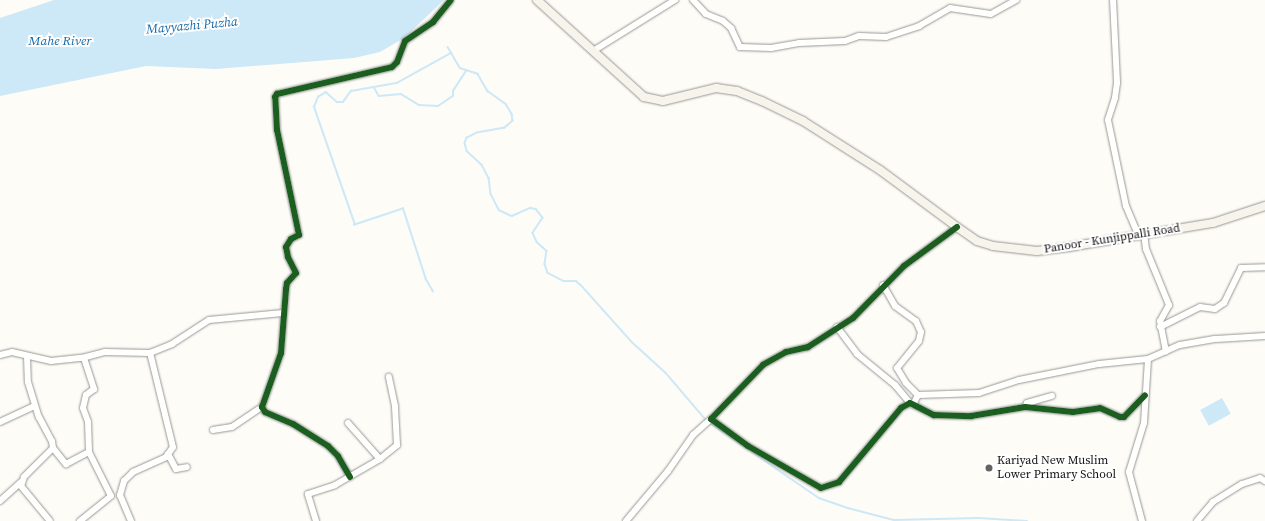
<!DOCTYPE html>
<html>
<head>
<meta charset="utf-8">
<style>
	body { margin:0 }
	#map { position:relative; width:1265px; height:521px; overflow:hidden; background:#fdfcf7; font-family:"Source Serif 4",serif }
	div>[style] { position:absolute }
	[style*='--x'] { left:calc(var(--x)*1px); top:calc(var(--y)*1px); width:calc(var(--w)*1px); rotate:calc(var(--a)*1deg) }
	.water>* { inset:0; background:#cde8f7; transform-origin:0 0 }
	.stream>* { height:1.5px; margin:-0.75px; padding:0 0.75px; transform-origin:0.75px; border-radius:0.75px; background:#cde8f7 }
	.roads { filter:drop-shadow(0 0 1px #979795) drop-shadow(0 0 1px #979795) }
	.street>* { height:6px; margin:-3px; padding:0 3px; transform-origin:3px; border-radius:3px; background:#fffffe }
	.secondary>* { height:8px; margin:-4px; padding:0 4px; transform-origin:4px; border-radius:4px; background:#f6f4eb }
	.cycleway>* { height:6px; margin:-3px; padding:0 3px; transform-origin:3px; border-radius:3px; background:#1b5e20 }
	.dots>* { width:11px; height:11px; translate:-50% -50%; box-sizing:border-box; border:2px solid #fff; border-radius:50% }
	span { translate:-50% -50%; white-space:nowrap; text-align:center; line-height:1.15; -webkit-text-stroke:4px #fff; paint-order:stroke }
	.street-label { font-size:12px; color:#111 }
	.poi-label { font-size:12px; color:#111 }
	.left { translate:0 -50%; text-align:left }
	.water-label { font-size:13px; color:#1768a6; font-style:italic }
</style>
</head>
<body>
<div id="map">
	<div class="water">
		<i style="clip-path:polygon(54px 0,444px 0,404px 38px,380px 52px,354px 58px,216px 69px,146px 66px,0 96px,0 18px)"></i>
		<i style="left:1222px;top:398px;width:18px;height:25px;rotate:61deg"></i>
	</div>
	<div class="stream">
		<i style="--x:448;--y:47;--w:24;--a:60"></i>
		<i style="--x:460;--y:68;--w:19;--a:18"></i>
		<i style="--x:478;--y:74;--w:20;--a:60"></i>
		<i style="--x:488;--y:91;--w:22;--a:36"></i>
		<i style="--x:506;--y:104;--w:12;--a:59"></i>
		<i style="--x:512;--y:114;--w:7;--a:82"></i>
		<i style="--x:513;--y:121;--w:11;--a:139"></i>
		<i style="--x:505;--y:128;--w:28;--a:170"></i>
		<i style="--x:477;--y:133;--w:11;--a:153"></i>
		<i style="--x:467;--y:138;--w:5;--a:112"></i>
		<i style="--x:465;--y:143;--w:8;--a:76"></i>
		<i style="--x:467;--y:151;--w:21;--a:43"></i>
		<i style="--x:482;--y:165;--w:15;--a:62"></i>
		<i style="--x:489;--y:178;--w:16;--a:83"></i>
		<i style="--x:491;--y:194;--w:18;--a:63"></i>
		<i style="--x:499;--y:210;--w:14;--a:25"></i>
		<i style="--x:512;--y:216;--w:20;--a:-24"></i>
		<i style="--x:530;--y:208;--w:6;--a:9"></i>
		<i style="--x:536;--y:209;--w:11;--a:52"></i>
		<i style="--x:543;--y:218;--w:18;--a:124"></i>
		<i style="--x:533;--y:233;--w:10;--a:66"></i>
		<i style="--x:537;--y:242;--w:13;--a:42"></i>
		<i style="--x:547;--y:251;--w:13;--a:99"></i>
		<i style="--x:545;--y:264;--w:9;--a:72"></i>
		<i style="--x:548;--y:273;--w:18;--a:27"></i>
		<i style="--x:564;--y:281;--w:12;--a:0"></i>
		<i style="--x:576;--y:281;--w:6;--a:39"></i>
		<i style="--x:581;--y:285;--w:75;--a:48.2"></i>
		<i style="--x:631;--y:341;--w:47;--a:42.4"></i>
		<i style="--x:666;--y:373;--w:63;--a:49.5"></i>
		<i style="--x:374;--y:87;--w:10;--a:61"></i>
		<i style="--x:379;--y:96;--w:22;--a:-5"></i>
		<i style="--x:401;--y:94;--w:21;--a:31"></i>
		<i style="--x:419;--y:105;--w:19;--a:3"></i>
		<i style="--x:438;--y:106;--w:18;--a:-34"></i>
		<i style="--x:453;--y:96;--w:5;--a:-90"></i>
		<i style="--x:453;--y:91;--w:24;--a:-57"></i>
		<i style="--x:433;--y:292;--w:14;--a:-120"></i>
		<i style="--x:426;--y:280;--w:75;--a:-107.9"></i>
		<i style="--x:403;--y:209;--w:51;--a:161.6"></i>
		<i style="--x:355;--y:225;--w:125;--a:-109.2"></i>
		<i style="--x:314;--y:107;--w:11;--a:-68"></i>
		<i style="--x:318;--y:97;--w:9;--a:-32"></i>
		<i style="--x:326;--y:92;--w:15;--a:42"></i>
		<i style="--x:337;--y:102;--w:6;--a:0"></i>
		<i style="--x:343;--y:102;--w:14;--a:-54"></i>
		<i style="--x:351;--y:91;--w:47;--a:-9.9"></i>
		<i style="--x:397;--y:83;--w:62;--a:-29.1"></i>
		<i style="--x:710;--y:423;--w:132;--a:34.5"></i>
		<i style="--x:819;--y:498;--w:31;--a:19"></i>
		<i style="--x:848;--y:508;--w:48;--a:14.6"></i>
		<i style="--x:894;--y:520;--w:85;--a:-1.3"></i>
		<i style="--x:979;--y:518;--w:48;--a:3.6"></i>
	</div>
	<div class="roads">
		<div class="street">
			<i style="--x:693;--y:0;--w:19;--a:47"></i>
			<i style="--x:706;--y:14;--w:18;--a:22"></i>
			<i style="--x:723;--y:21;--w:11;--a:41"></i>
			<i style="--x:731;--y:28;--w:21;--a:65"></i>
			<i style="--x:740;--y:47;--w:31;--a:2"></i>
			<i style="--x:771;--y:48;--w:28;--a:-10"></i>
			<i style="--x:799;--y:43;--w:46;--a:-2.5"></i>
			<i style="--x:845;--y:41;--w:15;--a:-20"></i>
			<i style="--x:859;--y:36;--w:27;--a:2"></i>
			<i style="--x:886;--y:37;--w:35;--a:-18"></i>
			<i style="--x:919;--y:26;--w:36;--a:-30"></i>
			<i style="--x:950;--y:8;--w:41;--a:8.3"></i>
			<i style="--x:991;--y:14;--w:29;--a:-29"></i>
			<i style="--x:1113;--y:0;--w:83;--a:87.2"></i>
			<i style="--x:1117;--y:83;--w:15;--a:98"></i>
			<i style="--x:1115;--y:98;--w:23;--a:108"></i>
			<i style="--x:1108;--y:120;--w:88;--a:78.2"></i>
			<i style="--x:1126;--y:206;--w:30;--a:67"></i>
			<i style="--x:593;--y:51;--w:97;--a:-31.9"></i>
			<i style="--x:957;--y:227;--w:66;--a:143.7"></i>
			<i style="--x:904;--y:266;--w:73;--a:134.4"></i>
			<i style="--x:853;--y:318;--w:54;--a:147.2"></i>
			<i style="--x:808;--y:347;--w:23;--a:167"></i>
			<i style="--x:786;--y:352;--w:26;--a:151"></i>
			<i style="--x:763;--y:365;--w:75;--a:133.9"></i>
			<i style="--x:711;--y:419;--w:46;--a:36.1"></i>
			<i style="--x:748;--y:446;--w:84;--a:29.9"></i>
			<i style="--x:821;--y:488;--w:19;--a:-18"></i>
			<i style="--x:839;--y:482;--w:97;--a:-50"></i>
			<i style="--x:901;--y:408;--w:10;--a:-29"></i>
			<i style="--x:910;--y:403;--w:27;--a:27"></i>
			<i style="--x:934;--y:415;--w:37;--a:2"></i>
			<i style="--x:971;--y:416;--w:55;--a:-9.5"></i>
			<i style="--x:1025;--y:407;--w:48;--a:5.9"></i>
			<i style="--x:1073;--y:412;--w:27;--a:-8"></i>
			<i style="--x:1100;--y:408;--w:22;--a:24"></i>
			<i style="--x:1120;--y:417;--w:4;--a:0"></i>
			<i style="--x:1124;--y:417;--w:30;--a:-46"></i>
			<i style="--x:1144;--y:233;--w:16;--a:83"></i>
			<i style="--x:1146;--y:249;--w:61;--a:67.7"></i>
			<i style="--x:1169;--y:305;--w:18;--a:119"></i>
			<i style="--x:1160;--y:321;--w:31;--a:79"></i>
			<i style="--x:883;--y:285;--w:24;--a:60"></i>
			<i style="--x:895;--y:306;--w:26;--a:36"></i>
			<i style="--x:916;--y:321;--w:12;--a:66"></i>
			<i style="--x:921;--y:332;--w:9;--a:103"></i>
			<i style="--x:919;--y:341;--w:35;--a:129"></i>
			<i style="--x:897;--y:368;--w:17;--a:59"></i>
			<i style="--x:906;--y:383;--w:17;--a:45"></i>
			<i style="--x:918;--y:395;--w:11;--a:117"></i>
			<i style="--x:837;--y:327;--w:34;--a:53"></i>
			<i style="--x:857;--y:354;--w:49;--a:39.2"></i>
			<i style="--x:895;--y:385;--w:23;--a:50"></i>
			<i style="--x:1160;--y:327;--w:45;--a:-26.6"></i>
			<i style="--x:1200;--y:307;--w:15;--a:8"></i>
			<i style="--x:1215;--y:309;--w:11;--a:-34"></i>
			<i style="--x:1224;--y:303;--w:39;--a:-64"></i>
			<i style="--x:1241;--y:268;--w:24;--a:-2"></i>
			<i style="--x:0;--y:355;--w:12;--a:-14"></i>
			<i style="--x:12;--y:352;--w:40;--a:13"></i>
			<i style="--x:51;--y:361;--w:31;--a:-6"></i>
			<i style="--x:82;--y:358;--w:24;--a:-15"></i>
			<i style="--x:105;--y:352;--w:45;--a:1.3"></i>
			<i style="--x:150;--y:353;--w:24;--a:-22"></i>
			<i style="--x:172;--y:344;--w:44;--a:-33"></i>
			<i style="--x:209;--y:320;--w:74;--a:-5.4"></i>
			<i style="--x:27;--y:357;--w:25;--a:88"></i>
			<i style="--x:28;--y:382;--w:37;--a:73"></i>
			<i style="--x:39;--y:417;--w:27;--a:62"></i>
			<i style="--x:52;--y:441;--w:7;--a:82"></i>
			<i style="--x:53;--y:448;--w:41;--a:135"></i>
			<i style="--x:24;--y:477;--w:9;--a:108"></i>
			<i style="--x:21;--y:486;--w:45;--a:50.4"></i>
			<i style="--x:84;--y:358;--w:33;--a:72"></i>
			<i style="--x:94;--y:389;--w:10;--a:143"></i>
			<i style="--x:86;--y:395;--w:13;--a:103"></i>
			<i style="--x:83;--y:408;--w:15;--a:70"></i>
			<i style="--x:88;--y:422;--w:30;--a:88"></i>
			<i style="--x:918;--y:395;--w:61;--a:-1.9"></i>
			<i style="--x:979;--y:393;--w:42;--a:-18"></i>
			<i style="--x:1019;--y:380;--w:82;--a:-11.3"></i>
			<i style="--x:1099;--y:364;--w:49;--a:-5.8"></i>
			<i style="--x:1148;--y:359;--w:35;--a:-24"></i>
			<i style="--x:1180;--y:345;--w:35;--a:-10"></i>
			<i style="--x:1214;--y:339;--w:51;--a:-3.4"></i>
			<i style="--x:1025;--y:407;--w:4;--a:-63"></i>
			<i style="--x:1027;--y:403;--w:26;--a:-16"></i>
			<i style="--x:0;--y:422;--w:38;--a:-25"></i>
			<i style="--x:348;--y:423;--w:48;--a:48.4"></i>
			<i style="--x:213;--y:430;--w:19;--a:-9"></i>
			<i style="--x:232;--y:427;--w:36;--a:-34"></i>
			<i style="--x:53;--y:448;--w:21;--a:51"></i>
			<i style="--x:66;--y:464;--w:26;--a:-28"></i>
			<i style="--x:89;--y:452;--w:49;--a:63.4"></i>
			<i style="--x:111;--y:496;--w:40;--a:141"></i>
			<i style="--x:168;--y:454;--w:17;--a:62"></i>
			<i style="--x:176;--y:469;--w:11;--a:-10"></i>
			<i style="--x:350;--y:477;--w:24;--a:-120"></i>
			<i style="--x:338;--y:456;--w:14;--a:-135"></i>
			<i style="--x:328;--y:446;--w:41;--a:-147.8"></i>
			<i style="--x:293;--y:424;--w:30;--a:-157"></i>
			<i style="--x:265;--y:412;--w:6;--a:-121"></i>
			<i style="--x:262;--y:407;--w:57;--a:-70.6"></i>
			<i style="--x:281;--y:353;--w:64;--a:-85.5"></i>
			<i style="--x:286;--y:289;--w:6;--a:-81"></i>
			<i style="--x:287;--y:283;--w:13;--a:-48"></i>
			<i style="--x:296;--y:273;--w:18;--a:-117"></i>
			<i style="--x:288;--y:257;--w:10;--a:-101"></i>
			<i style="--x:286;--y:247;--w:9;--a:-58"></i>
			<i style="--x:291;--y:239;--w:9;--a:-27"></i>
			<i style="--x:299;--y:235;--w:107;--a:-101.8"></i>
			<i style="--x:277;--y:130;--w:33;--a:-93"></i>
			<i style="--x:275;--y:97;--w:4;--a:-56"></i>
			<i style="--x:277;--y:94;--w:118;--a:-13.2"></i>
			<i style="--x:392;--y:67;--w:7;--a:-45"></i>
			<i style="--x:397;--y:62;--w:22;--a:-69"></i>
			<i style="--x:405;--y:41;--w:34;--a:-34"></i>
			<i style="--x:433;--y:22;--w:28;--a:-51"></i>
			<i style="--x:0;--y:501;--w:28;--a:-42"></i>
			<i style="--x:131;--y:521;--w:28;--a:-113"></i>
			<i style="--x:120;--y:495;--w:15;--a:-74"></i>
			<i style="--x:124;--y:481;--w:13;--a:-45"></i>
			<i style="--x:133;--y:472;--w:36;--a:-24"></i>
			<i style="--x:166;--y:457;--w:12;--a:-55"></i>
			<i style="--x:173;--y:447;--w:97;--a:-103.7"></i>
			<i style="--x:316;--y:521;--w:28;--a:-107"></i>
			<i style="--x:308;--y:494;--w:28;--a:-18"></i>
			<i style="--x:335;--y:485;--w:52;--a:-30"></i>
			<i style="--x:380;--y:459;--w:22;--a:-39"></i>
			<i style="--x:397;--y:445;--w:39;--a:-93"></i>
			<i style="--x:395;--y:406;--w:30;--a:-102"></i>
			<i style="--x:626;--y:521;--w:65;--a:-50"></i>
			<i style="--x:668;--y:471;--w:44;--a:-55.2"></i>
			<i style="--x:693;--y:435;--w:24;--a:-42"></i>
			<i style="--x:1142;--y:521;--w:51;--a:-104.9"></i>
			<i style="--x:1129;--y:472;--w:51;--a:-73"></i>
			<i style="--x:1144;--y:423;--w:64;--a:-86.4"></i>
			<i style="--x:1197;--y:521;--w:25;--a:-50"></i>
			<i style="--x:1213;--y:502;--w:34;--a:-32"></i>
			<i style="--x:1242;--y:484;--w:19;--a:-18"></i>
			<i style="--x:1260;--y:478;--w:6;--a:31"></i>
		</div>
		<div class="secondary">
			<i style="--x:537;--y:0;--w:144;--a:42.2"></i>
			<i style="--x:644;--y:97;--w:19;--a:12"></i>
			<i style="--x:663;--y:101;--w:55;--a:-13.8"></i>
			<i style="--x:716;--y:88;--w:21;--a:8"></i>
			<i style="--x:737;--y:91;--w:27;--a:22"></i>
			<i style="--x:762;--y:101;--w:46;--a:26"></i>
			<i style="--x:803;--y:121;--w:91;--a:32.5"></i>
			<i style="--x:880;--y:170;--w:96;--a:36.5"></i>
			<i style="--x:957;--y:227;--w:24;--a:35"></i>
			<i style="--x:977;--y:241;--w:17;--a:17"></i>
			<i style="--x:993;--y:246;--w:44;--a:6.5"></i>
			<i style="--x:1037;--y:251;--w:32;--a:-7"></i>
			<i style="--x:1069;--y:247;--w:146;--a:-9.5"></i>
			<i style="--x:1213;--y:223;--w:55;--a:-18.1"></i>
		</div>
	</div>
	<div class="cycleway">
		<i style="--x:957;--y:227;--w:66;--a:143.7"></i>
		<i style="--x:904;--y:266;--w:73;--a:134.4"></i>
		<i style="--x:853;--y:318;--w:54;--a:147.2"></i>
		<i style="--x:808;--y:347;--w:23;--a:167"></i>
		<i style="--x:786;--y:352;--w:26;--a:151"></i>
		<i style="--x:763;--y:365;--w:75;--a:133.9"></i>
		<i style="--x:711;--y:419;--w:46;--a:36.1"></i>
		<i style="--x:748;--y:446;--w:84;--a:29.9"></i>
		<i style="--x:821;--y:488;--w:19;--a:-18"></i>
		<i style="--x:839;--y:482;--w:97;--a:-50"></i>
		<i style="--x:901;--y:408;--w:10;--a:-29"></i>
		<i style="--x:910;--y:403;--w:27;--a:27"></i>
		<i style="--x:934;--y:415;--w:37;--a:2"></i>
		<i style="--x:971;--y:416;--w:55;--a:-9.5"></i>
		<i style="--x:1025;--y:407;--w:48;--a:5.9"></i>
		<i style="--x:1073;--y:412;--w:27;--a:-8"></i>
		<i style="--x:1100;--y:408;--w:22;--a:24"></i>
		<i style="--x:1120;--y:417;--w:4;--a:0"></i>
		<i style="--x:1124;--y:417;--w:30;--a:-46"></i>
		<i style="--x:350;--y:477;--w:24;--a:-120"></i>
		<i style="--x:338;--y:456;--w:14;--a:-135"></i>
		<i style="--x:328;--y:446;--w:41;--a:-147.8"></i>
		<i style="--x:293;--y:424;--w:30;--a:-157"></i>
		<i style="--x:265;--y:412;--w:6;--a:-121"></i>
		<i style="--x:262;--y:407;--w:57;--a:-70.6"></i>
		<i style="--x:281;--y:353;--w:64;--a:-85.5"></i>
		<i style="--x:286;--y:289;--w:6;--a:-81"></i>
		<i style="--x:287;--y:283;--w:13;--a:-48"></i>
		<i style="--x:296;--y:273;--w:18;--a:-117"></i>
		<i style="--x:288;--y:257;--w:10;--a:-101"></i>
		<i style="--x:286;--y:247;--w:9;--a:-58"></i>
		<i style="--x:291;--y:239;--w:9;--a:-27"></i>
		<i style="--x:299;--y:235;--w:107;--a:-101.8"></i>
		<i style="--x:277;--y:130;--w:33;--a:-93"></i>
		<i style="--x:275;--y:97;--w:4;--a:-56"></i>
		<i style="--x:277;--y:94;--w:118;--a:-13.2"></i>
		<i style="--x:392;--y:67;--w:7;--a:-45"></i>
		<i style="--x:397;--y:62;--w:22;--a:-69"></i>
		<i style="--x:405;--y:41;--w:34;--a:-34"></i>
		<i style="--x:433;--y:22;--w:28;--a:-51"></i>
	</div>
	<div class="dots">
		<i style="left:989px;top:468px;background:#646362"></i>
	</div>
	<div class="street-label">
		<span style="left:1112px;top:239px;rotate:-9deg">Panoor - Kunjippalli Road</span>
	</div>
	<div class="poi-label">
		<span class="left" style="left:997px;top:468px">Kariyad New Muslim<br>Lower Primary School</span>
	</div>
	<div class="water-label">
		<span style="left:192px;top:26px;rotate:-5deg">Mayyazhi Puzha</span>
		<span style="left:60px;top:41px">Mahe River</span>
	</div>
</div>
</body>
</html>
